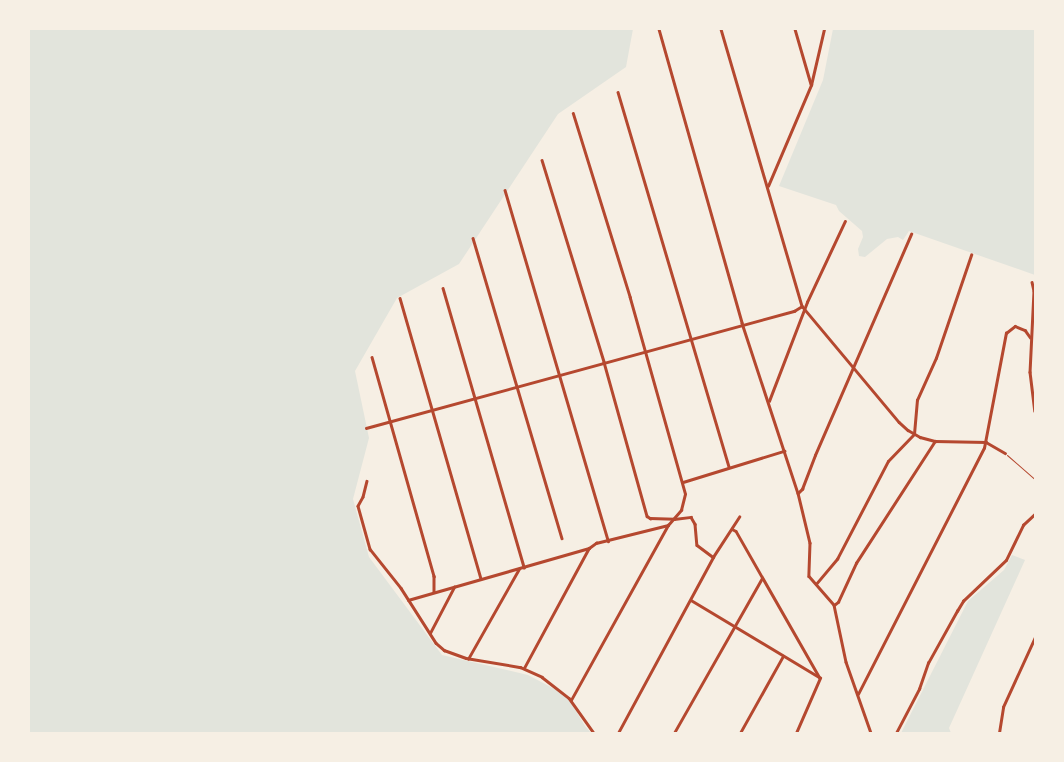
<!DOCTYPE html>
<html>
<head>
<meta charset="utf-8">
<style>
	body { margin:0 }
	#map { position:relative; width:1064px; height:762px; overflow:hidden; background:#f6efe4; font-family:"Libre Baskerville",serif }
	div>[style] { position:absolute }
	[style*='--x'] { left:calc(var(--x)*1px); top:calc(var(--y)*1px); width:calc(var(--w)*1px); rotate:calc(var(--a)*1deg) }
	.green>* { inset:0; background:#e2e4dc }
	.path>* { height:1px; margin:-0.5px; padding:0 0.5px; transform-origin:0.5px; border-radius:0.5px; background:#b5482f }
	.minor>* { height:2.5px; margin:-1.25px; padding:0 1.25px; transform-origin:1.25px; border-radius:1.25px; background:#b5482f }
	span { translate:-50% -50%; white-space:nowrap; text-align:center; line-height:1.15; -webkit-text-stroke:5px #f6efe4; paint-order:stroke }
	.frame { position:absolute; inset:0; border:30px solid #f6efe4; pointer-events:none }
</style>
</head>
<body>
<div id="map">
	<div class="green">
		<i style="clip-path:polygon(29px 29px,633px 29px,626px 67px,558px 114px,459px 264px,397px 298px,355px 371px,369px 438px,353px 499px,369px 557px,442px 655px,528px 675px,562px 693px,570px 701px,585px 726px,591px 733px,29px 733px)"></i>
		<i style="clip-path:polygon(833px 29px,1035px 29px,1035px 275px,909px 231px,903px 240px,898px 237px,887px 239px,865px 257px,859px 256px,858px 249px,863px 237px,862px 231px,839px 211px,836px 205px,779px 186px,823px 80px)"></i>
		<i style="clip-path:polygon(1012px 555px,1025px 560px,949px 728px,951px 733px,901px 733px,968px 601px,1004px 570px)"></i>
	</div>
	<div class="path">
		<i style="--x:1007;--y:455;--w:37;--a:41"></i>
	</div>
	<div class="minor">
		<i style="--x:659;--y:29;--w:305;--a:74.2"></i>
		<i style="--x:742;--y:323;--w:179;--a:71.8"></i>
		<i style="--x:798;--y:493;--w:51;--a:76.5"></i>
		<i style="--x:810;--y:543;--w:33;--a:92"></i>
		<i style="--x:809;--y:576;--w:38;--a:49"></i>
		<i style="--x:834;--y:605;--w:58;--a:78.1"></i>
		<i style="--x:846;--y:662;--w:75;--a:70.6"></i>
		<i style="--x:721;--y:29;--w:289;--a:73.7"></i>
		<i style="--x:802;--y:306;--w:151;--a:50.1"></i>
		<i style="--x:899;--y:422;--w:12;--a:42"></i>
		<i style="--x:908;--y:430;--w:14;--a:30"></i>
		<i style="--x:920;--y:437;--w:16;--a:15"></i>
		<i style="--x:935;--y:441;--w:51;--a:1.1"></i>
		<i style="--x:986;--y:442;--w:22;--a:30"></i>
		<i style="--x:795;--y:29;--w:57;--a:73.8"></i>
		<i style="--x:618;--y:92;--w:391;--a:73.5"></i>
		<i style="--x:542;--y:160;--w:211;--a:72.9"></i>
		<i style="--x:604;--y:362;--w:160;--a:74.4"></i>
		<i style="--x:647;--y:516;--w:4;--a:34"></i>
		<i style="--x:650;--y:518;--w:24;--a:2"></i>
		<i style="--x:674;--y:519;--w:17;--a:-7"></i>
		<i style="--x:691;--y:517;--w:8;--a:60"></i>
		<i style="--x:695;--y:524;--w:21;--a:85"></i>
		<i style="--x:697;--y:545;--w:20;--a:37"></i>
		<i style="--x:768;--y:186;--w:110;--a:-66.9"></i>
		<i style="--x:811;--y:85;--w:57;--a:-76.9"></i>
		<i style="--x:505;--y:190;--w:366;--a:73.6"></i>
		<i style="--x:473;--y:238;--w:313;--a:73.5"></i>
		<i style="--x:1032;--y:282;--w:9;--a:77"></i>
		<i style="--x:1034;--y:291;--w:81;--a:92.8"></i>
		<i style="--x:1030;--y:372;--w:39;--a:83"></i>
		<i style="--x:443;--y:288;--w:291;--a:73.8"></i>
		<i style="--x:400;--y:298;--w:292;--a:73.9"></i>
		<i style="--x:372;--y:357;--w:228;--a:74.2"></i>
		<i style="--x:434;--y:576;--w:16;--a:90"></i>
		<i style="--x:769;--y:401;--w:106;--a:-69"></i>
		<i style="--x:807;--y:302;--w:89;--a:-64.9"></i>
		<i style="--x:366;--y:428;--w:444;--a:-15.3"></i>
		<i style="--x:794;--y:311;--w:9;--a:-32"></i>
		<i style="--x:914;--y:434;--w:34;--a:-85"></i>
		<i style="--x:917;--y:400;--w:46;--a:-65.7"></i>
		<i style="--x:936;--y:358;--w:109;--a:-71.2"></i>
		<i style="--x:367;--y:481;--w:16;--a:104"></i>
		<i style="--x:363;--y:497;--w:10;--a:119"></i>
		<i style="--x:358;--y:506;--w:45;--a:74.4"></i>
		<i style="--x:370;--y:549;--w:50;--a:51.5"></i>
		<i style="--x:401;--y:588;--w:65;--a:57.5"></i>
		<i style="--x:436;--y:643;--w:11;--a:41"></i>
		<i style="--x:444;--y:650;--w:23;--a:20"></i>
		<i style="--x:466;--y:658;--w:55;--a:9.5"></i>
		<i style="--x:520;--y:667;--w:24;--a:24"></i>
		<i style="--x:542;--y:677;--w:34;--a:38"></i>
		<i style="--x:569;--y:698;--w:43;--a:54.5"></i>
		<i style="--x:683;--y:482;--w:106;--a:-17.1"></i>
		<i style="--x:798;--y:493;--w:6;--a:-45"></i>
		<i style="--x:802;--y:489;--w:36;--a:-69"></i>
		<i style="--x:815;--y:455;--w:241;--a:-66.5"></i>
		<i style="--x:732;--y:529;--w:4;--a:27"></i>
		<i style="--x:736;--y:531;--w:169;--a:60.3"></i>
		<i style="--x:816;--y:584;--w:33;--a:-50"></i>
		<i style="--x:837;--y:559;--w:110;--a:-62.5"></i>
		<i style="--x:888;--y:461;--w:37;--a:-46"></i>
		<i style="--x:408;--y:600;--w:188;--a:-16"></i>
		<i style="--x:589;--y:548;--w:9;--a:-36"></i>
		<i style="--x:596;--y:543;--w:74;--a:-14"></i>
		<i style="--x:691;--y:600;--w:149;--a:31"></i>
		<i style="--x:834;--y:605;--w:5;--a:-37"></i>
		<i style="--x:838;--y:602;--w:43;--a:-65.2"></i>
		<i style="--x:856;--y:563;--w:145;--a:-57.1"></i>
		<i style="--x:430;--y:633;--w:52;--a:-62.4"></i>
		<i style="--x:468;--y:659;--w:103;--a:-60.5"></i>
		<i style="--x:524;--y:668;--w:136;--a:-61.6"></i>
		<i style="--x:858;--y:694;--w:276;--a:-62.9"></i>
		<i style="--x:984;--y:448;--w:117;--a:-79.2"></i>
		<i style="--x:1006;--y:333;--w:11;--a:-38"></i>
		<i style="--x:1015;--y:326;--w:11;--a:22"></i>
		<i style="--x:1025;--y:330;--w:9;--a:54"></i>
		<i style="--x:571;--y:700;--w:200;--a:-61"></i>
		<i style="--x:668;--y:525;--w:20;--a:-49"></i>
		<i style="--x:681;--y:510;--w:16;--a:-76"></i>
		<i style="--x:685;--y:494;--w:204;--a:-105.7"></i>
		<i style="--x:630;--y:298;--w:193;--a:-107.2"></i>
		<i style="--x:618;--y:733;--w:200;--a:-61.6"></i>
		<i style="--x:713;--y:557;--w:48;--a:-57"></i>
		<i style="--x:674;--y:733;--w:178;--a:-60.4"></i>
		<i style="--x:740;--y:733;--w:88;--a:-60.8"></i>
		<i style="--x:796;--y:733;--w:60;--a:-66.4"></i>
		<i style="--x:896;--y:733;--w:50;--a:-62.4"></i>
		<i style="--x:919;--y:689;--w:28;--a:-71"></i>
		<i style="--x:928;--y:663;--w:60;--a:-60.9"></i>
		<i style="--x:957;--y:611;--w:12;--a:-59"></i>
		<i style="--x:963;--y:601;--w:59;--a:-43.6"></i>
		<i style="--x:1006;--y:560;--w:39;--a:-64"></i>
		<i style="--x:1023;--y:525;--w:16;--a:-43"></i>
		<i style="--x:999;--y:733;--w:26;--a:-81"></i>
		<i style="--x:1003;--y:707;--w:77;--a:-65.4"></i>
	</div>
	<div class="frame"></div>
</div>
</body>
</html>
